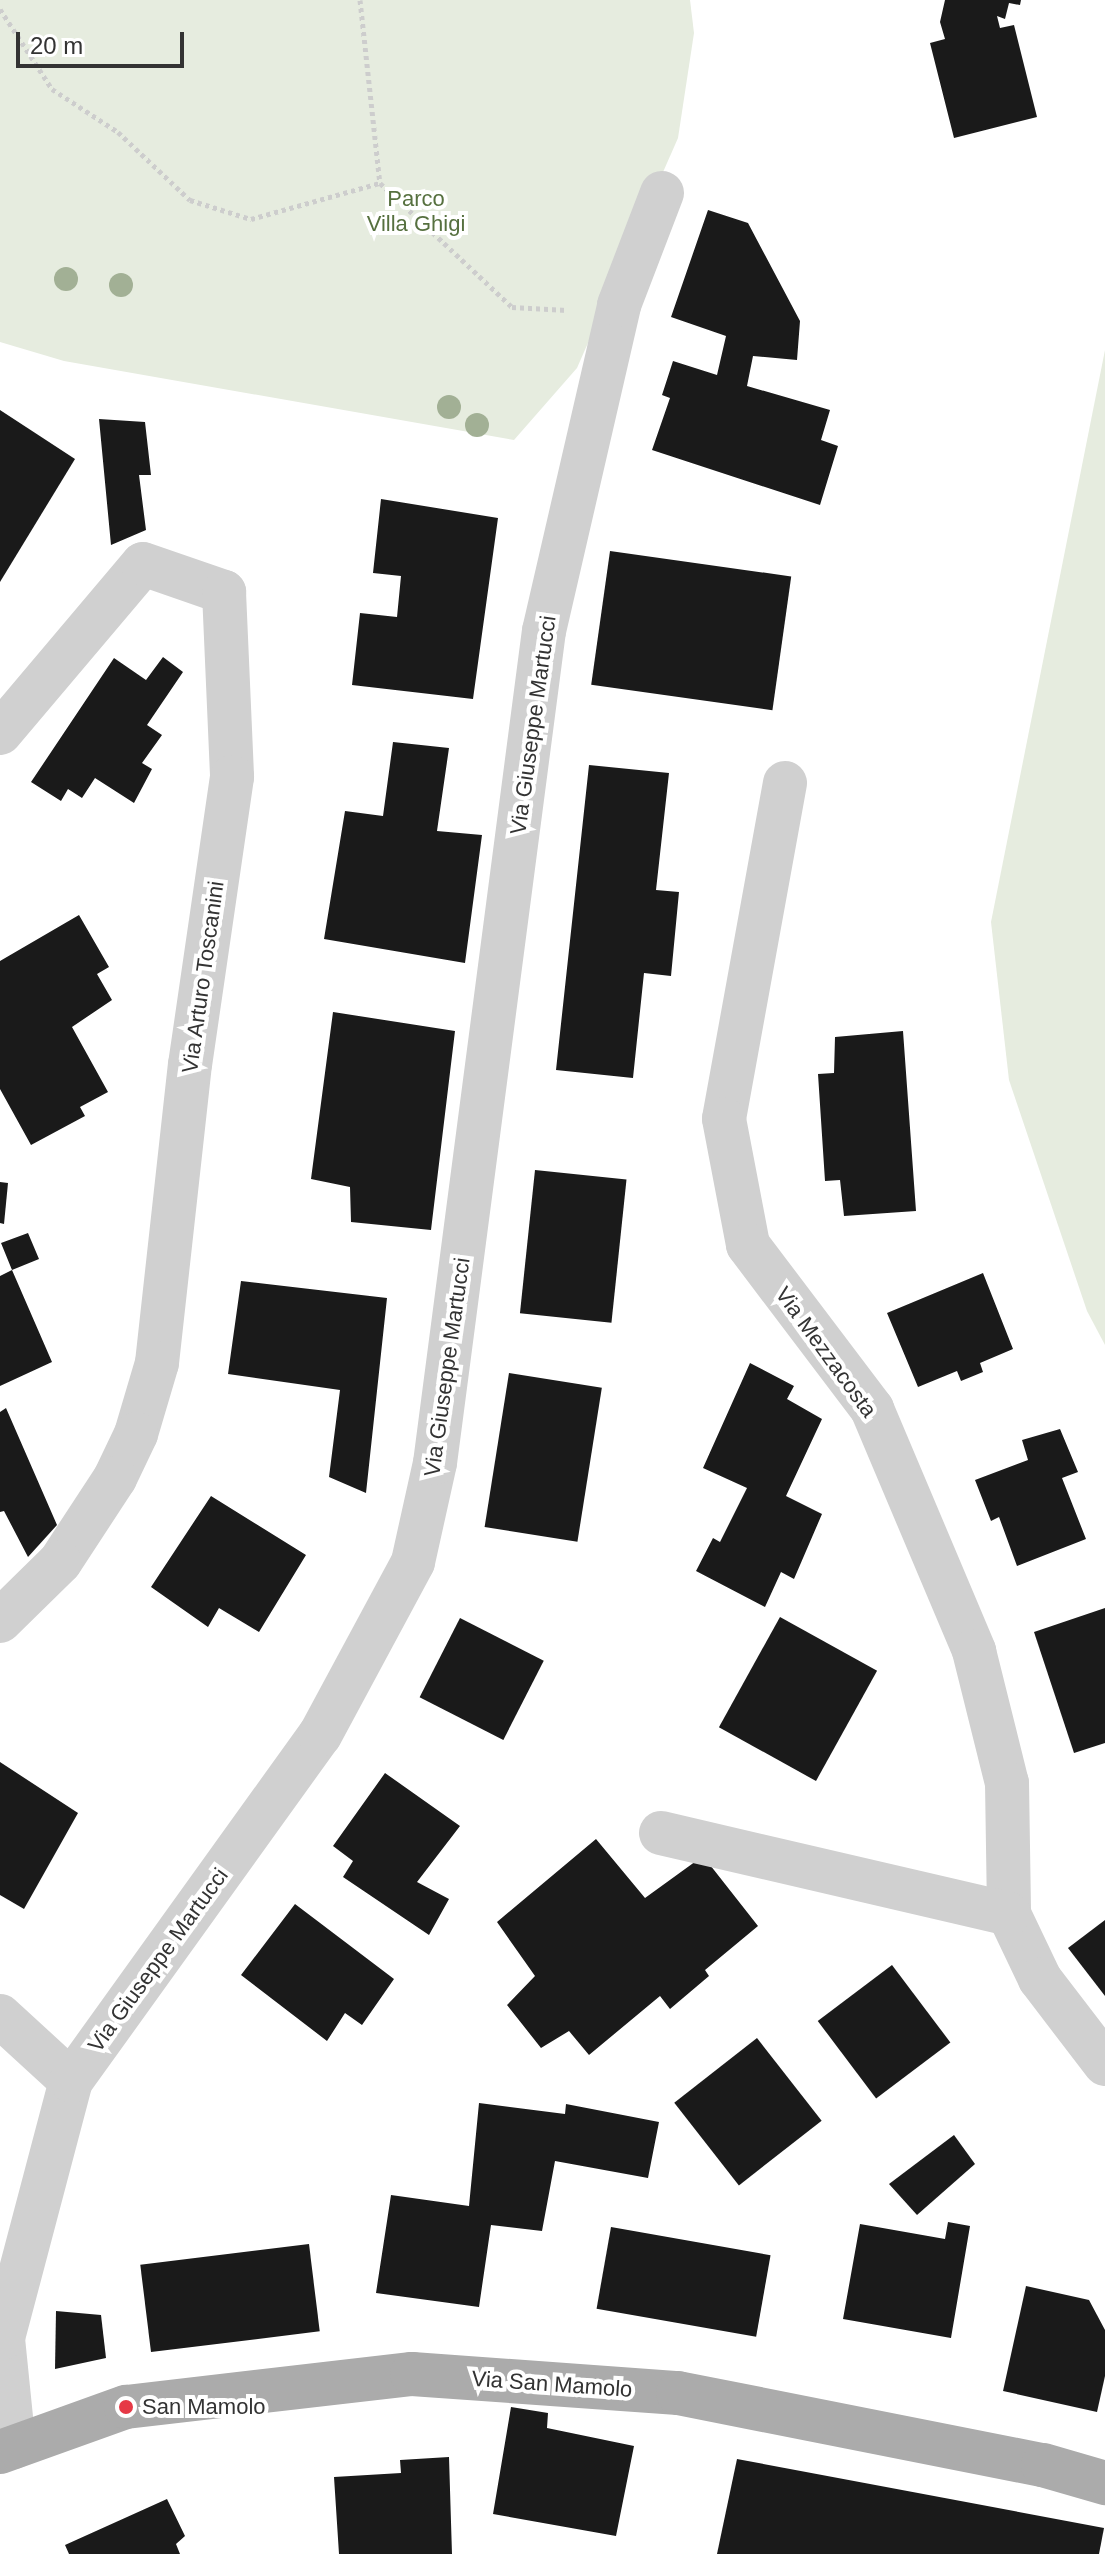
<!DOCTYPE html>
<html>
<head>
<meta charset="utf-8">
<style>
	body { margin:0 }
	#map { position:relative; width:1105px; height:2554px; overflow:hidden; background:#fff; font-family:Helvetica,sans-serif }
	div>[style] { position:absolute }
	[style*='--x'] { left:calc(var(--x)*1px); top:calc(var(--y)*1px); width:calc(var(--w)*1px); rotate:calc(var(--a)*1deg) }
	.green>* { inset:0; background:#e6ecdf }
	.building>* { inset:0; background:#1a1a1a; transform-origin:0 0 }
	.path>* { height:5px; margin-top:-2.5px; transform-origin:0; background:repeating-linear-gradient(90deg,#cdcdcd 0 4px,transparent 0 8px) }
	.minor>* { height:44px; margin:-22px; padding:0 22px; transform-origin:22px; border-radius:22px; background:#d0d0d0 }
	.major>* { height:44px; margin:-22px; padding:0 22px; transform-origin:22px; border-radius:22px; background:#ababab }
	.trees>* { width:24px; height:24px; margin:-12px; border-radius:50%; background:#a2b095 }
	.dots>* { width:22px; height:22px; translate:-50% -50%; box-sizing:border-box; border:4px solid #fff; border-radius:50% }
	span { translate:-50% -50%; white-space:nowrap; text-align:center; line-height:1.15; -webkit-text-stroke:8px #fff; paint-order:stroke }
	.park-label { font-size:22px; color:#56703f }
	.street-label { font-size:22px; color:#333 }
	.poi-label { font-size:22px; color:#333 }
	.left { translate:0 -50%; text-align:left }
	.scale { position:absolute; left:16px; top:32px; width:168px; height:36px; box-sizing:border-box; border:4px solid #333; border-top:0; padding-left:10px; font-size:24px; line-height:28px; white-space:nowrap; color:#333; -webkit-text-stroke:6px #fff; paint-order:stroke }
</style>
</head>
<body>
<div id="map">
	<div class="green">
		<i style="clip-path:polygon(0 0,690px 0,694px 33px,678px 138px,577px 368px,514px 440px,64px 361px,0 342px)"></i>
		<i style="clip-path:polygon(1105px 350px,1105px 1345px,1087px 1311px,1009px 1080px,991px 922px)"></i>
	</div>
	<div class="building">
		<i style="clip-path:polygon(945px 0,1021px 0,1020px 5px,1009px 3px,1005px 19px,997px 16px,1000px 28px,1014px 25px,1037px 117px,954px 138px,930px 43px,945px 39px,940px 22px)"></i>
		<i style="clip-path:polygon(708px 210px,748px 223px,800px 321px,797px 360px,753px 356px,747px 386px,830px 410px,821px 440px,838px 446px,820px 505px,652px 450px,670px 398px,662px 395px,673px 361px,717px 375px,726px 336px,671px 317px)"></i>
		<i style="clip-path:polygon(0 410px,75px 459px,0 582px)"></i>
		<i style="clip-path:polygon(99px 419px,145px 422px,151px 475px,139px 475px,146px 530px,111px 545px)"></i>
		<i style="clip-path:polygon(381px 499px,498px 518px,473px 699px,352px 685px,360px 613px,397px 617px,401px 576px,373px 573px)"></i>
		<i style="left:610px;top:551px;width:183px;height:135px;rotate:8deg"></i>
		<i style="clip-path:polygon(163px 657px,183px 672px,147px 725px,162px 735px,142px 763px,152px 769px,134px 803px,95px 778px,82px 798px,68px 789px,61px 801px,31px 782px,114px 658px,146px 680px)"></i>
		<i style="clip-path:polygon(393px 742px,449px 748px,437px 831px,482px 835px,465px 963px,324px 939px,345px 811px,383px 816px)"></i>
		<i style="clip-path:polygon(589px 765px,669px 773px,656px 890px,679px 892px,671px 976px,644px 973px,633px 1078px,556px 1070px)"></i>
		<i style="clip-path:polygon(79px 915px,109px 967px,97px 974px,112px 1000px,72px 1027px,108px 1092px,80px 1107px,85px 1116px,31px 1145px,0 1089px,0 961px)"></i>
		<i style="clip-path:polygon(333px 1012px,455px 1031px,431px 1230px,351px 1222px,350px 1187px,311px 1179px)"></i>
		<i style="clip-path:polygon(903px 1031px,916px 1211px,844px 1216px,840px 1180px,825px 1181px,818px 1074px,834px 1073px,835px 1037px)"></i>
		<i style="left:535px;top:1170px;width:92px;height:144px;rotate:6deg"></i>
		<i style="clip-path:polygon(0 1182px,8px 1183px,4px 1224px,0 1223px)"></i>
		<i style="clip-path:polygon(28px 1233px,39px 1259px,12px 1270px,52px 1362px,0 1386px,0 1276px,12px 1270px,1px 1243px)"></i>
		<i style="clip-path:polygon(983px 1273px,1013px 1349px,980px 1363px,983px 1372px,961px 1381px,957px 1371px,918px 1387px,887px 1313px)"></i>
		<i style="clip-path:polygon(241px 1281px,387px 1298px,366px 1493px,329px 1477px,340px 1390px,228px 1374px)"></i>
		<i style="clip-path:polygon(750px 1363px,794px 1386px,787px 1399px,822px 1419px,786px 1496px,822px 1514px,794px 1579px,781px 1572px,765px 1607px,696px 1571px,713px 1538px,720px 1542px,747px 1488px,703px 1468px)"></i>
		<i style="left:509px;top:1373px;width:94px;height:156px;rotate:9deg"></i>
		<i style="clip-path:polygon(6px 1408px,57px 1525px,28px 1557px,4px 1511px,0 1512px,0 1412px)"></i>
		<i style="clip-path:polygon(1060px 1429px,1078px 1472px,1062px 1478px,1086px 1539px,1017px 1566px,999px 1517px,991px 1521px,975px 1480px,1028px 1460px,1022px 1440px)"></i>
		<i style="clip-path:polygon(211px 1496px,306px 1555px,259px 1632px,219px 1608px,208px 1627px,151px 1587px)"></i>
		<i style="clip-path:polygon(1105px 1608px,1105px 1743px,1074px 1753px,1034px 1632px)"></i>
		<i style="left:780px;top:1617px;width:111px;height:126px;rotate:29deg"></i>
		<i style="left:460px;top:1618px;width:94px;height:89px;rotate:27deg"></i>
		<i style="clip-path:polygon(0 1762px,78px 1813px,24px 1909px,0 1895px)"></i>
		<i style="clip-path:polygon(385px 1773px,460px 1826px,417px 1882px,449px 1899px,429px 1935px,343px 1877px,353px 1861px,333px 1846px)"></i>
		<i style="clip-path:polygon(596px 1839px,645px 1898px,703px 1856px,758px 1926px,705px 1970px,709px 1976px,670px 2009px,660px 1996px,589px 2055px,569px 2031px,541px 2048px,507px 2005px,535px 1976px,497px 1922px)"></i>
		<i style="clip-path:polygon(295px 1904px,394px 1979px,362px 2025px,345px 2013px,327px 2041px,241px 1975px)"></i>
		<i style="clip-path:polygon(1105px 1920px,1105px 1996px,1068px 1948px)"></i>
		<i style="left:892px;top:1965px;width:97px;height:93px;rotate:53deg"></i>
		<i style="left:757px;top:2038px;width:105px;height:105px;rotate:52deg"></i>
		<i style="clip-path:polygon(479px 2103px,565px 2114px,566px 2104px,659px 2122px,648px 2178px,555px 2161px,542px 2231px,491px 2225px,479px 2307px,376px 2293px,391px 2195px,469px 2206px)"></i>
		<i style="clip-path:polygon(954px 2135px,975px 2164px,917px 2215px,889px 2184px)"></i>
		<i style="clip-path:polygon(948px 2222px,970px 2226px,951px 2338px,843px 2319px,860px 2224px,945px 2239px)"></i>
		<i style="left:611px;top:2227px;width:162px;height:83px;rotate:10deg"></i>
		<i style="left:309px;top:2244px;width:88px;height:170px;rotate:83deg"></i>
		<i style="clip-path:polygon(1026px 2286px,1089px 2300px,1105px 2330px,1105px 2376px,1097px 2412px,1003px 2391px)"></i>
		<i style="clip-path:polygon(56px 2311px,101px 2315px,106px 2358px,55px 2369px)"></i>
		<i style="clip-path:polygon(511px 2407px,548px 2413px,547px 2428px,634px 2446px,616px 2536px,493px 2514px)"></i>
		<i style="clip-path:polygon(449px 2457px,452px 2554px,339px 2554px,334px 2477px,401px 2473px,400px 2460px)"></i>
		<i style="clip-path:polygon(737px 2459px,1104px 2528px,1099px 2554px,717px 2554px)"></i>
		<i style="clip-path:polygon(167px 2499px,185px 2536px,176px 2544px,180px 2554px,69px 2554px,65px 2545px)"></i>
	</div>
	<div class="path">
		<i style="--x:360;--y:0;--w:184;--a:83.8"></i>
		<i style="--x:380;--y:183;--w:181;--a:43.2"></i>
		<i style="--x:512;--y:307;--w:55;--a:3.1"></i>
		<i style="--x:0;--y:9;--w:95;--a:57"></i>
		<i style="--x:52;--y:89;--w:79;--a:33.1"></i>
		<i style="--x:118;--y:132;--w:99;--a:43.4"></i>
		<i style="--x:190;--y:200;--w:64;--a:17.3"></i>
		<i style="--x:251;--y:219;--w:134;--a:-15.6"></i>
	</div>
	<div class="minor">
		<i style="--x:0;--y:733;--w:221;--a:-49.8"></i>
		<i style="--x:143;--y:564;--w:86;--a:19.1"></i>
		<i style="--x:224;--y:592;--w:185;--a:87.5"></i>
		<i style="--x:232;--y:777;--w:290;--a:98.3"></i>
		<i style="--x:190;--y:1064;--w:301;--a:96.3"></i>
		<i style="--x:157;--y:1363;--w:74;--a:106.5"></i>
		<i style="--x:136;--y:1434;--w:49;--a:115.5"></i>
		<i style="--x:115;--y:1478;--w:100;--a:123.2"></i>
		<i style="--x:60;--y:1562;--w:84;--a:135.5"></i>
		<i style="--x:785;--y:783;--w:341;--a:100.3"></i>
		<i style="--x:724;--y:1119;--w:128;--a:79.2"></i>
		<i style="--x:748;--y:1245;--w:206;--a:52.9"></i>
		<i style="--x:872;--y:1409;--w:263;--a:67.1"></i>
		<i style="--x:974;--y:1651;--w:136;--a:76"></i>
		<i style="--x:1007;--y:1783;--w:131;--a:89.1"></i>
		<i style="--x:1009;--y:1914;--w:72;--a:64.5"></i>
		<i style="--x:1040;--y:1979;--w:107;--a:52.6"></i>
		<i style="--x:661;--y:1833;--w:357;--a:13.1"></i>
		<i style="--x:0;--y:2016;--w:96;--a:42.5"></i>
		<i style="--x:14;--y:2447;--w:110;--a:-95.8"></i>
		<i style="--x:3;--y:2338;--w:266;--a:-75.2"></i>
		<i style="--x:71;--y:2081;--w:426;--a:-54.3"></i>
		<i style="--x:320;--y:1735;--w:196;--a:-61.7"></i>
		<i style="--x:413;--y:1562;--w:101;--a:-77.5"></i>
		<i style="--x:435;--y:1463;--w:839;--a:-82.54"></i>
		<i style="--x:544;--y:631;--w:335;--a:-77"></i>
		<i style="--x:619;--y:305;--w:120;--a:-69"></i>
	</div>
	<div class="major">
		<i style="--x:0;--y:2452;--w:134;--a:-19.7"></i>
		<i style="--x:126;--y:2407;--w:288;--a:-6.6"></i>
		<i style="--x:412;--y:2374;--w:267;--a:4.1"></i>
		<i style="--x:678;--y:2393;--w:372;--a:11.2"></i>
		<i style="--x:1043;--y:2465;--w:65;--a:16.2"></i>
	</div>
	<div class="trees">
		<i style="left:66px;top:279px"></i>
		<i style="left:121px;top:285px"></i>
		<i style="left:449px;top:407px"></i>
		<i style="left:477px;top:425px"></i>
	</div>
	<div class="dots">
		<i style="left:126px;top:2407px;background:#e63946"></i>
	</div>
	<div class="park-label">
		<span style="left:416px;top:211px">Parco<br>Villa Ghigi</span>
	</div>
	<div class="street-label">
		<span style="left:533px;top:725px;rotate:-82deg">Via Giuseppe Martucci</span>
		<span style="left:203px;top:977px;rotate:-82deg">Via Arturo Toscanini</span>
		<span style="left:826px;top:1352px;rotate:54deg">Via Mezzacosta</span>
		<span style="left:447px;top:1367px;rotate:-82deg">Via Giuseppe Martucci</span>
		<span style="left:158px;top:1960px;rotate:-54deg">Via Giuseppe Martucci</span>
		<span style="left:552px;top:2384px;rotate:4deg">Via San Mamolo</span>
	</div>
	<div class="poi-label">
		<span class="left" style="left:142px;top:2407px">San Mamolo</span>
	</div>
	<div class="scale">20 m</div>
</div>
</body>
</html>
